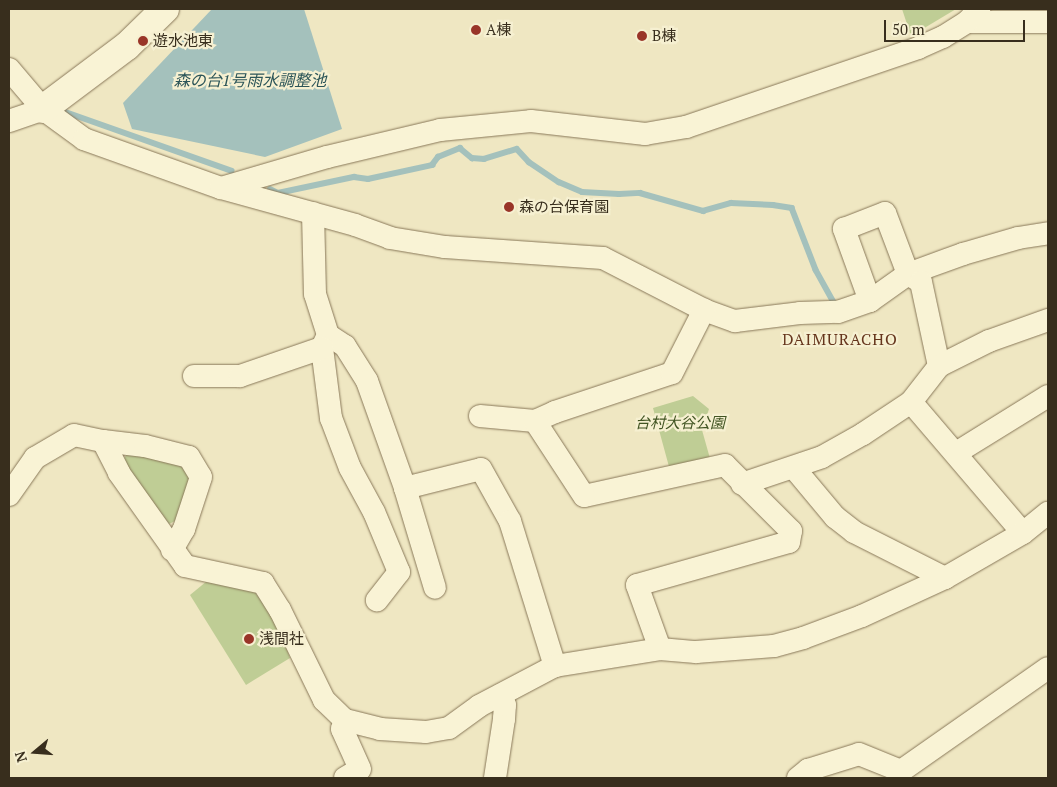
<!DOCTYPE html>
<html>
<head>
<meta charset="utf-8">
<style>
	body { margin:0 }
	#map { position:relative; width:1057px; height:787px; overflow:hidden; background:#efe7c2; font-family:"PT Serif","Noto Sans JP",serif }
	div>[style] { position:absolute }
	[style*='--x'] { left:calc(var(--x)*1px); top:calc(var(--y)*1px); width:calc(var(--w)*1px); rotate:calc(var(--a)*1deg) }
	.green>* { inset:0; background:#bfcd95 }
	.water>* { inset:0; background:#a4c1bc }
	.stream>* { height:5.5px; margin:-2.75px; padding:0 2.75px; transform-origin:2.75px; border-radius:2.75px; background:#a4c1bc }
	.roads { filter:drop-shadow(0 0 1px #897859) drop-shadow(0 0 1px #897859) }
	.street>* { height:22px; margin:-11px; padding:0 11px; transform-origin:11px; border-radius:11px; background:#f9f3d5 }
	.secondary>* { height:28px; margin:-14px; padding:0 14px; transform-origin:14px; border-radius:14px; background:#f9f3d5 }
	.dots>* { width:14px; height:14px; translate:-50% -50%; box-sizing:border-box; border:2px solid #f6f0d1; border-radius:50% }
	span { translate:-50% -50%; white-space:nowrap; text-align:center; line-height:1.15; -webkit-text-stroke:4.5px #f6f0d1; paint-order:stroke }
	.poi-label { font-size:15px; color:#382e1d }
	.left { translate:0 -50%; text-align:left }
	.park-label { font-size:15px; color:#425523; font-style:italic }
	.water-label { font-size:16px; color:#2c5558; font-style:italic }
	.neighbourhood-label { font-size:16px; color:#65351c; letter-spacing:1px }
	.frame { position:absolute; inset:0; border:10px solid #382e1d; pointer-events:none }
	.north { position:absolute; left:10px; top:727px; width:50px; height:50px; -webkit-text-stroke:4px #f6f0d1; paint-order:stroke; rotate:252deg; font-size:14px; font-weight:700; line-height:20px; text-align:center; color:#382e1d }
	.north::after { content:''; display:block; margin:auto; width:18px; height:22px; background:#382e1d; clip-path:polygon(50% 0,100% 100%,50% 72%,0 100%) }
	.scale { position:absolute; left:884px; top:20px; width:141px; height:22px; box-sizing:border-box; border:2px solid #382e1d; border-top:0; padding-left:6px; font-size:15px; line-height:18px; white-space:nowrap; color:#382e1d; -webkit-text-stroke:4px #f6f0d1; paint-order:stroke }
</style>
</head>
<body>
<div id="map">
	<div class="green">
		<i style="clip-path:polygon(902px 9px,956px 9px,911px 36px)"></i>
		<i style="clip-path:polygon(693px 396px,709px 409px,702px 430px,711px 462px,671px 474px,653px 408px)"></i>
		<i style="clip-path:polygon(128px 452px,186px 467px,194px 480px,181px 518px,169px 524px,122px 462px)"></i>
		<i style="clip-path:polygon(207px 581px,254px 591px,278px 622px,290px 658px,246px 685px,190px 595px)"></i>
	</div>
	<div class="water">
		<i style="clip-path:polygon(212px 9px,304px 9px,342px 129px,265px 157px,132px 129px,123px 103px)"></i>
	</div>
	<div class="stream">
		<i style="--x:60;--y:110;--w:182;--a:19.5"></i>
		<i style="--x:270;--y:189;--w:9;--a:27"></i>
		<i style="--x:278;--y:193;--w:78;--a:-11.9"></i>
		<i style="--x:354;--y:177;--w:14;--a:8"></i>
		<i style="--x:368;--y:179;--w:66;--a:-12.3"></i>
		<i style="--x:432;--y:165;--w:10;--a:-53"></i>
		<i style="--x:438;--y:157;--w:24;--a:-22"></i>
		<i style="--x:460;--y:148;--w:16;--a:40"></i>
		<i style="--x:472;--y:158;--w:12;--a:5"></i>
		<i style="--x:484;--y:159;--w:34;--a:-17"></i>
		<i style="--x:517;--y:149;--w:18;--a:47"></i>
		<i style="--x:529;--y:162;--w:36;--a:34"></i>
		<i style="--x:559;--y:182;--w:25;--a:23"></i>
		<i style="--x:582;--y:192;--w:37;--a:3"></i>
		<i style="--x:619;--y:194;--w:21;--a:-3"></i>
		<i style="--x:640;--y:193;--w:66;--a:15.9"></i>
		<i style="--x:703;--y:211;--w:29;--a:-16"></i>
		<i style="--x:731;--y:203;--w:42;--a:2.7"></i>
		<i style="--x:773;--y:205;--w:19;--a:9"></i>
		<i style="--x:792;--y:208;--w:66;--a:68.8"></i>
		<i style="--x:816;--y:270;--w:38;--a:61"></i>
	</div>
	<div class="roads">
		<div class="street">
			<i style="--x:967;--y:22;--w:81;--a:0"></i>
			<i style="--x:9;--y:69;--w:52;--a:49.6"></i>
			<i style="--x:43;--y:109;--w:51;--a:36.2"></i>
			<i style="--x:84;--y:139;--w:145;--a:19.7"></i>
			<i style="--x:221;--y:188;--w:139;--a:15.4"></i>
			<i style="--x:355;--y:225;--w:37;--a:20"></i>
			<i style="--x:390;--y:238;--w:56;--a:9.3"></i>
			<i style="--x:445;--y:247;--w:158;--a:4"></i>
			<i style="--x:603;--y:258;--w:114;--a:27.2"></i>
			<i style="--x:704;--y:310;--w:33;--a:20"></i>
			<i style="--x:735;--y:321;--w:65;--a:-7"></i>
			<i style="--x:800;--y:313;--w:38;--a:-2"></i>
			<i style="--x:838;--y:312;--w:34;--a:-19"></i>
			<i style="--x:870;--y:301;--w:47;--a:-35.4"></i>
			<i style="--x:908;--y:274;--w:59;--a:-20"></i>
			<i style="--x:963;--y:254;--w:57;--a:-16.2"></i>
			<i style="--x:1018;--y:238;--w:30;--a:-9"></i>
			<i style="--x:9;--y:121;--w:36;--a:-19"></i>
			<i style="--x:221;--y:188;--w:110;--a:-16.3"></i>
			<i style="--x:327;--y:157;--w:116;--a:-13.4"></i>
			<i style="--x:440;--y:130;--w:91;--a:-5.6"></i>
			<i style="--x:531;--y:121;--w:115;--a:6.5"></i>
			<i style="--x:645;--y:134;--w:42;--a:-9.7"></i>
			<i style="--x:686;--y:127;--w:245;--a:-18.8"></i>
			<i style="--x:918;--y:48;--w:27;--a:-24"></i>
			<i style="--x:943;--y:37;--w:28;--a:-32"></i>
			<i style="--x:967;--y:22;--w:18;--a:-47"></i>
			<i style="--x:313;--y:213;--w:81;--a:88.6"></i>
			<i style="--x:315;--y:294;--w:43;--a:72.4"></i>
			<i style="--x:328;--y:335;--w:20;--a:33"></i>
			<i style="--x:345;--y:346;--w:41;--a:57.8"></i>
			<i style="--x:367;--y:381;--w:114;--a:70.4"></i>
			<i style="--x:405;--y:488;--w:104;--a:73.3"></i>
			<i style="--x:870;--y:301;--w:77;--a:-109.9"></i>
			<i style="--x:844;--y:229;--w:44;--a:-21.3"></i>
			<i style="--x:885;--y:213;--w:65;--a:69.3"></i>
			<i style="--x:908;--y:274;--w:15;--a:32"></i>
			<i style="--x:921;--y:282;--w:86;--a:77.9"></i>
			<i style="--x:328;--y:335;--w:14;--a:115"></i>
			<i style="--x:322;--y:348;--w:71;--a:82.7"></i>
			<i style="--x:331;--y:418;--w:53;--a:69.2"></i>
			<i style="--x:350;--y:468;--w:50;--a:61.4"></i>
			<i style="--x:374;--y:512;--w:65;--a:67.4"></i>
			<i style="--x:399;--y:572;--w:36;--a:128"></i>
			<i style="--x:194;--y:376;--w:46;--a:0"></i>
			<i style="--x:240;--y:376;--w:87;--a:-18.9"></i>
			<i style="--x:911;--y:402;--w:172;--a:49.5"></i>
			<i style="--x:480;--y:416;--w:55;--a:5.2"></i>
			<i style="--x:103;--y:441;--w:42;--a:6.8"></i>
			<i style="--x:145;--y:446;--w:45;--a:14"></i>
			<i style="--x:189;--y:457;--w:23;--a:59"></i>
			<i style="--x:201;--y:477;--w:55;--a:108.1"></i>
			<i style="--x:184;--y:529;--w:24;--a:120"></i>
			<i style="--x:956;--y:453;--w:108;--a:-31.8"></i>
			<i style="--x:794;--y:468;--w:64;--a:50.1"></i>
			<i style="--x:835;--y:517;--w:24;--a:38"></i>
			<i style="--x:854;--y:532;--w:102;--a:26.8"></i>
			<i style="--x:742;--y:484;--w:84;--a:-18.6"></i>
			<i style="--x:822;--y:457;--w:47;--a:-29.3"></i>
			<i style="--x:863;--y:434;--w:58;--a:-33.7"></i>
			<i style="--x:911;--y:402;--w:46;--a:-52.1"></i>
			<i style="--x:939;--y:366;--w:56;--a:-26.6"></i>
			<i style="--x:989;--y:341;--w:63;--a:-19.6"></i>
			<i style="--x:405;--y:488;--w:78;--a:-14"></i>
			<i style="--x:481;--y:469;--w:60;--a:60.9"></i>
			<i style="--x:510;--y:521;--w:152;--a:72.8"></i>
			<i style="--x:9;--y:495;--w:45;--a:-54.9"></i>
			<i style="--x:35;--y:458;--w:45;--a:-30.5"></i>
			<i style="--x:74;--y:435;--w:30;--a:12"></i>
			<i style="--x:103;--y:441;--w:36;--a:63"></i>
			<i style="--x:119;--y:473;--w:114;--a:54.6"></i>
			<i style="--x:185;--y:566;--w:80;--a:12.3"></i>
			<i style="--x:263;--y:583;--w:32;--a:58"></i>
			<i style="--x:280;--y:610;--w:100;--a:63.9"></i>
			<i style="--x:324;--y:700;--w:29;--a:44"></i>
			<i style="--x:345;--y:720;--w:36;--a:14"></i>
			<i style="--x:380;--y:729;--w:46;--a:3.7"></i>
			<i style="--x:426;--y:732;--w:23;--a:-10"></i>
			<i style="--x:449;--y:728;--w:37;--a:-36"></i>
			<i style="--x:479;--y:706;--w:86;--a:-27.8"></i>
			<i style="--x:555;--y:666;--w:106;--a:-9.2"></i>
			<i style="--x:660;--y:649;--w:36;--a:5"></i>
			<i style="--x:696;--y:652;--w:78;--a:-4.4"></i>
			<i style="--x:774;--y:646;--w:30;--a:-15"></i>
			<i style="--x:803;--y:638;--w:63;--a:-20.4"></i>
			<i style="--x:862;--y:616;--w:91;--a:-24.6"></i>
			<i style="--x:945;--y:578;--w:90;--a:-30"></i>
			<i style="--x:1023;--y:533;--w:32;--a:-39"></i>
			<i style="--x:660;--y:649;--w:68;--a:-109.8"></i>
			<i style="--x:637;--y:585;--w:158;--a:-15.8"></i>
			<i style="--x:789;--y:542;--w:11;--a:-80"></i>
			<i style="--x:791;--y:531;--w:93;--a:-135"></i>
			<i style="--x:725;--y:465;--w:144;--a:167.6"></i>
			<i style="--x:584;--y:496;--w:90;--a:-123.2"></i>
			<i style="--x:535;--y:421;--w:22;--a:-24"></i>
			<i style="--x:555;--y:412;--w:123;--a:-18.4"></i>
			<i style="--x:672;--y:373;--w:71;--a:-63.1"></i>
			<i style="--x:345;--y:778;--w:17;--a:-31"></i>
			<i style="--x:360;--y:769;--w:44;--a:-114.2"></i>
			<i style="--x:342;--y:729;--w:9;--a:-72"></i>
			<i style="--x:495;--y:778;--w:60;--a:-81.3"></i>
			<i style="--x:504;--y:719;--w:14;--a:-86"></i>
			<i style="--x:505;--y:705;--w:11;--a:-117"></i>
			<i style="--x:798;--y:778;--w:13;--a:-39"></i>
			<i style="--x:808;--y:770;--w:53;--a:-17.4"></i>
			<i style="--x:859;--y:754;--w:45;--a:22"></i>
			<i style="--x:901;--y:771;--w:179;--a:-35"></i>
		</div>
		<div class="secondary">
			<i style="--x:43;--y:109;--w:105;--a:-36.9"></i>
			<i style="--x:127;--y:46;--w:53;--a:-44.2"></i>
		</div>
	</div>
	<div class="dots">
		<i style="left:476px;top:30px;background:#993528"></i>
		<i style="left:642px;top:36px;background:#993528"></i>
		<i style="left:143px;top:41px;background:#993528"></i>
		<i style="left:509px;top:207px;background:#993528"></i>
		<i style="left:249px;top:639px;background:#993528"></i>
	</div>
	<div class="poi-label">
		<span class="left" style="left:486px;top:30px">A棟</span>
		<span class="left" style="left:652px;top:36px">B棟</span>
		<span class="left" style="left:153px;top:41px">遊水池東</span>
		<span class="left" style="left:519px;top:207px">森の台保育園</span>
		<span class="left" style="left:259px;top:639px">浅間社</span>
	</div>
	<div class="park-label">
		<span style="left:680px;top:423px">台村大谷公園</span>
	</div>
	<div class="water-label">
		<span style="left:250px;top:80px">森の台1号雨水調整池</span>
	</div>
	<div class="neighbourhood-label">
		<span style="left:840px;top:339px">DAIMURACHO</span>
	</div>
	<div class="frame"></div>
	<div class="north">N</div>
	<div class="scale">50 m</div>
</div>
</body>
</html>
